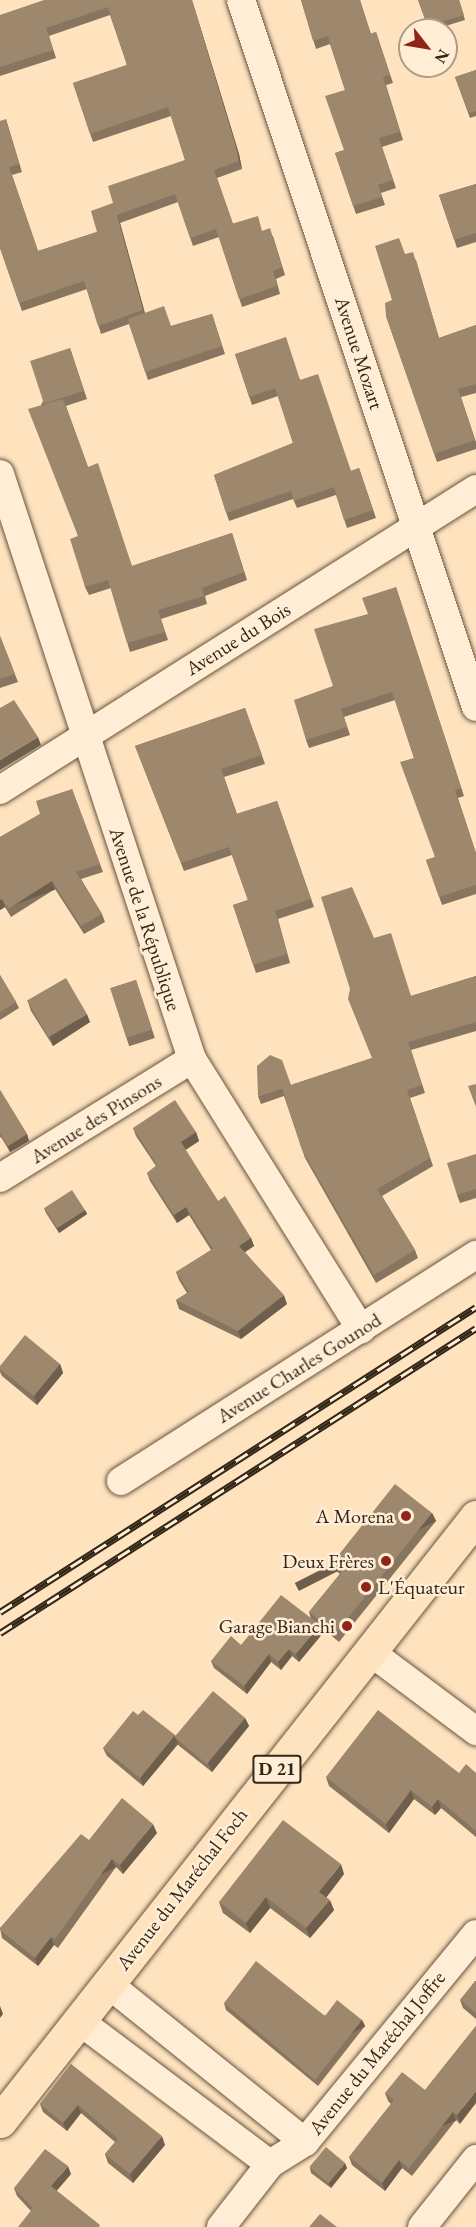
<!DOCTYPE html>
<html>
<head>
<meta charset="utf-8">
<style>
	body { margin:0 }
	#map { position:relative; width:476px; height:2227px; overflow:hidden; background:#ffe3be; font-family:"EB Garamond",serif }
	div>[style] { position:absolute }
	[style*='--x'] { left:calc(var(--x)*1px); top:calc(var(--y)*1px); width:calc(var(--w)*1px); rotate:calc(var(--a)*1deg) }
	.roads { filter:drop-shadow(0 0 2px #655541) drop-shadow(0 0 2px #655541) }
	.minor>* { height:28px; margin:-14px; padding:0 14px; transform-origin:14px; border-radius:14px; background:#ffedd5 }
	.primary>* { height:33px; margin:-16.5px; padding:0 16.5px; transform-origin:16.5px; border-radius:16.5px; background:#ffe3be }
	.rail>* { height:7px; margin-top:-3.5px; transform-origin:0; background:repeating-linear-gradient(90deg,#ffedd5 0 14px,#322617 0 28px); box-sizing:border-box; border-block:2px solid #322617 }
	.wall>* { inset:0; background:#87755f; transform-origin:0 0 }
	.shaded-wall>* { inset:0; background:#6e5f4d; transform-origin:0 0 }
	.building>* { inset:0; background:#9d886e; transform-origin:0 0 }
	.dots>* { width:16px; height:16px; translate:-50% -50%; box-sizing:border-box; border:3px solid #ffedd5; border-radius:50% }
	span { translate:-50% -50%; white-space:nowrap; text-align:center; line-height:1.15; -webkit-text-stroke:5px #ffedd5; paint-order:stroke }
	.shield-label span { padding:2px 4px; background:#ffedd5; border:2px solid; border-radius:4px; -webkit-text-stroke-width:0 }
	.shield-label { font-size:18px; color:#322617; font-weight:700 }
	.street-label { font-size:20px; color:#322617 }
	.poi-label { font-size:20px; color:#322617 }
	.right { translate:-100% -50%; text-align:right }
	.left { translate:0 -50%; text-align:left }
	.north { position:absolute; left:398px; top:18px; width:60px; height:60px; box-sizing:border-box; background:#ffedd5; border:2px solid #ad9d89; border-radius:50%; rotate:121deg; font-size:16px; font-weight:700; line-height:24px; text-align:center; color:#322617 }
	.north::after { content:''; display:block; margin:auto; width:21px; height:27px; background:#8f2418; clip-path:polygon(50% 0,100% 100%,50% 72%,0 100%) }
</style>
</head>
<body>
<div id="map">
	<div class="roads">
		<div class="minor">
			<i style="--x:241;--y:0;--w:745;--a:71.61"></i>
			<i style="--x:0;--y:474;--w:616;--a:71.83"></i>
			<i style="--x:192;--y:1059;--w:319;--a:58"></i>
			<i style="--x:0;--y:790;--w:563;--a:-32.31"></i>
			<i style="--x:0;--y:1178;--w:226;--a:-31.8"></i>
			<i style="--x:121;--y:1481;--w:421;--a:-32.5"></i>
			<i style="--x:369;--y:1651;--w:134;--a:36.8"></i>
			<i style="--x:107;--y:1983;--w:254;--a:38.8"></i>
			<i style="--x:78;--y:2020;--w:240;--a:36.9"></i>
			<i style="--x:221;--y:2227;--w:80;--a:-52.1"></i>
			<i style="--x:270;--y:2164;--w:41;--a:-32.2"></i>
			<i style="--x:305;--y:2142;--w:269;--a:-50.6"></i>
			<i style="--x:422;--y:2227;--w:87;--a:-51.5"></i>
		</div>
		<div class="primary">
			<i style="--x:0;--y:2121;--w:769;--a:-51.76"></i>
		</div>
	</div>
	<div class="rail">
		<i style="--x:0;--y:1612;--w:565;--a:-32.65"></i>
		<i style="--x:0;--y:1633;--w:565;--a:-32.65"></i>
	</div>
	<div class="wall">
		<i style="clip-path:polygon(192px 0,239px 154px,242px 169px,217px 178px,233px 224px,262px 231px,273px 236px,285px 275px,276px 279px,280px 294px,242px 307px,219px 237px,193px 246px,178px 202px,120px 223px,145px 313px,171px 326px,212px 314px,225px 354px,148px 380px,129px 324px,101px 334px,87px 289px,22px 311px,0 248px,6px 119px,22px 172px,12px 175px,38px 251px,97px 232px,113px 203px,185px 160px,171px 116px,93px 142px,73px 83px,127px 65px,110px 15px,49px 36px,56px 58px,0 76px,0 15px)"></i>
		<i style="clip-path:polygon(301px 0,360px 0,371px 34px,376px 32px,393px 83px,386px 85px,403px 140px,382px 147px,396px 188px,381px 193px,385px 205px,356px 214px,335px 153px,344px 150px,345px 90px,330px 44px,316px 49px)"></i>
		<i style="clip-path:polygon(418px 0,459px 0,465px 20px,439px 28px,428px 27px)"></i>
		<i style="clip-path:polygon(476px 70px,476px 116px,470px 118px,455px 77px)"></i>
		<i style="clip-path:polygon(476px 184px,476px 242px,457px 248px,439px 195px)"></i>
		<i style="clip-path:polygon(405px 254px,416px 260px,439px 338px,476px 325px,476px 393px,461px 397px,476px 442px,476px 449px,437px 462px,386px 316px,392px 300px)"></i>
		<i style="clip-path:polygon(70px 348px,87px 399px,66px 406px,88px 467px,132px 566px,232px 533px,247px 580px,205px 596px,207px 604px,161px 619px,168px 640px,130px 652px,111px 588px,89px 595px,85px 587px,78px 536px,41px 405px)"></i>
		<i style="clip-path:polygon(235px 354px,300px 379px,351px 471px,359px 468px,376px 518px,347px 528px,336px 495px,297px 508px,293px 499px,229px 521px,214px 475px,293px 443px,278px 396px,252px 405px)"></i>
		<i style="clip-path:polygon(396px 587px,464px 796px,458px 798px,476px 853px,476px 894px,442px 905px,426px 860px,435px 857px,414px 758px,395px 700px,344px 717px,350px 735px,309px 748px,306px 740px,368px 614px)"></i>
		<i style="clip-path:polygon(0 636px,18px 682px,0 688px)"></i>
		<i style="clip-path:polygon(245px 708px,265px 764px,224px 777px,237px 814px,277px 801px,314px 907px,278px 919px,290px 963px,256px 973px,233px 905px,248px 900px,232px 855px,184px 871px,135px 746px)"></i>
		<i style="clip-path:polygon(72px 789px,103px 872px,81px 879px,102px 914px,105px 922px,84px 934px,55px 889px,11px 917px,5px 907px,0 910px,0 837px,40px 814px)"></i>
		<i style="clip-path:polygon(374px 938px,411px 996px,476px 976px,476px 1031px,411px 1050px,425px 1093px,410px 1098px,433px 1166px,382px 1196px,415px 1250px,418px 1258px,376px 1283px,305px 1158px,284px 1096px,261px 1104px,258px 1096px,372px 1058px)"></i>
		<i style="clip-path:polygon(0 975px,16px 1002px,19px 1008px,0 1020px)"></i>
		<i style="left:136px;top:980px;width:61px;height:27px;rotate:72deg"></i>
		<i style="clip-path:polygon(28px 1002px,90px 1022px,53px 1046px,31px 1011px)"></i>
		<i style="clip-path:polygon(0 1090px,27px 1134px,29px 1141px,10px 1152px,1px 1137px,0 1138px)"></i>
		<i style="clip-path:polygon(133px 1128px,196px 1132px,199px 1141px,185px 1150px,218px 1201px,251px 1238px,254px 1246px,245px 1252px,287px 1304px,241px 1339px,179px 1309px,176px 1300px,187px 1293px,179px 1280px,176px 1272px,211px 1250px,189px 1215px,177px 1223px,150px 1181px,147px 1173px,156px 1166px,136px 1136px)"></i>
		<i style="clip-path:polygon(476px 1154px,476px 1198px,460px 1203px,457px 1195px)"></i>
		<i style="clip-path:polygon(44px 1208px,85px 1210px,87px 1214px,59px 1233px,46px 1213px)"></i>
		<i style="clip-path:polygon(60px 1364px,63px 1373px,37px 1405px,2px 1376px,0 1372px,0 1369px)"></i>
		<i style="clip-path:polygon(432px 1513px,436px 1521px,339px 1642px,321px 1627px,323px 1633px,299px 1662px,292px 1656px,281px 1670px,271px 1662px,247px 1694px,214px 1668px,211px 1661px,241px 1645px,311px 1619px,309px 1612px,340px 1574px,336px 1571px,333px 1562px)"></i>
		<i style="clip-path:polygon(245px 1718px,249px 1726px,212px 1772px,178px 1745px,175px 1737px)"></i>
		<i style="clip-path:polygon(175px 1735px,178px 1744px,143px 1786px,107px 1756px,103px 1748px)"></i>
		<i style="clip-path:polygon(459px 1773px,476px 1773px,476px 1837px,441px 1808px,435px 1815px,414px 1799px,389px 1833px,329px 1786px,326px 1777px)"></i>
		<i style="clip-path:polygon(157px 1833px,123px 1874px,116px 1867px,58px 1948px,54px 1945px,38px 1966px,2px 1938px,0 1928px,89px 1840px)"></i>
		<i style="clip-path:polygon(344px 1874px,326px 1897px,334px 1910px,310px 1938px,270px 1908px,250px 1933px,223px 1913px,219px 1902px)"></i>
		<i style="clip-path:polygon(476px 1981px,476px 2019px,463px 2008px,460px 2000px)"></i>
		<i style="clip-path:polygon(224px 2003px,362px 2020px,365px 2026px,318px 2086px,226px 2010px)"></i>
		<i style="clip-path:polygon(476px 2026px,460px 2124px,456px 2120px,412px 2176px,402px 2168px,385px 2191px,352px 2165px,349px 2157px,391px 2104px,388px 2101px,385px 2093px,425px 2090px)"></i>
		<i style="clip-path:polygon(71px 2064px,165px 2145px,133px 2183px,108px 2163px,105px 2154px,115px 2142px,81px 2113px,67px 2131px,43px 2112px,40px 2104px)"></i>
		<i style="clip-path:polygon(310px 2168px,347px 2168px,331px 2188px,311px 2173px)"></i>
		<i style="clip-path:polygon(71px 2174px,57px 2190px,31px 2211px,17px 2196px,14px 2188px)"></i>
	</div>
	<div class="shaded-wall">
		<i style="clip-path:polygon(192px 0,239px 154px,242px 169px,239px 161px)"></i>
		<i style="clip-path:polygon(117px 215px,120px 223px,146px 318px,143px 310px)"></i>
		<i style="clip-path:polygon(38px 737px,41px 745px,0 770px,0 760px)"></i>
		<i style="left:52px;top:881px;width:9px;height:52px;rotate:69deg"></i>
		<i style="clip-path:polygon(2px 899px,5px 907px,0 910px,0 900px)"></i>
		<i style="clip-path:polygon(87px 1014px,90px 1022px,53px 1046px,50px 1037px)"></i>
		<i style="clip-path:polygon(196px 1132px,199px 1141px,184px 1151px,181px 1142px)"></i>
		<i style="clip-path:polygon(27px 1134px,29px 1141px,10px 1152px,8px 1146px)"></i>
		<i style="clip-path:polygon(186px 1207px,189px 1215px,177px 1223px,174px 1215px)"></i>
		<i style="clip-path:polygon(85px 1210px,87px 1214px,59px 1233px,57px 1228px)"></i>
		<i style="clip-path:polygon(251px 1238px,254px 1246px,242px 1254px,239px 1246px)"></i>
		<i style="clip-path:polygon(284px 1295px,287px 1304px,241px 1339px,238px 1331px)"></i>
		<i style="clip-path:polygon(60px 1364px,63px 1373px,37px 1405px,34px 1396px)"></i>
		<i style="left:432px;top:1513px;width:9px;height:154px;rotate:63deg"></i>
		<i style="clip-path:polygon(320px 1625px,323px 1633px,299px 1662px,296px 1654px)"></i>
		<i style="clip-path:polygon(289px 1649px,292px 1656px,281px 1670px,278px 1662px)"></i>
		<i style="clip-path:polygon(269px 1654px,271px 1662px,247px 1694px,244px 1686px)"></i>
		<i style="clip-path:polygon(245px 1718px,249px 1726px,212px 1772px,208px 1763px)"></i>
		<i style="clip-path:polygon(175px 1735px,178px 1744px,143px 1786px,140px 1778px)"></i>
		<i style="clip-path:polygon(411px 1790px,414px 1799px,389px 1833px,386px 1824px)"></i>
		<i style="clip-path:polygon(438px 1799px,441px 1808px,435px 1815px,432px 1807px)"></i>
		<i style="clip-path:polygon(153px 1824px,157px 1833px,123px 1874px,120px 1865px)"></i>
		<i style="left:112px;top:1859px;width:9px;height:98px;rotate:63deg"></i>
		<i style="clip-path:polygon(341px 1864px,344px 1874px,323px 1902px,319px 1892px)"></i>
		<i style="clip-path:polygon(266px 1897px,270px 1908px,250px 1933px,246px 1923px)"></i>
		<i style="clip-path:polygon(330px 1900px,334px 1910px,310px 1938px,306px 1928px)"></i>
		<i style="clip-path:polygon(51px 1937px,54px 1945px,38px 1966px,35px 1958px)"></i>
		<i style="clip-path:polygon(0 2006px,3px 2014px,0 2018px)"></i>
		<i style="left:362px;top:2020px;width:7px;height:76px;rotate:63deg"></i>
		<i style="clip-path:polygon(476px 2091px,476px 2103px,460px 2124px,457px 2115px)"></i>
		<i style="clip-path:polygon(78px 2105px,81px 2113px,67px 2131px,63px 2123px)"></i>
		<i style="left:453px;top:2112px;width:9px;height:71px;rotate:69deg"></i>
		<i style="clip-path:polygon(162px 2136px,165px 2145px,133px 2183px,130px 2174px)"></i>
		<i style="clip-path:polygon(399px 2160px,402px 2168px,385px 2191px,382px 2183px)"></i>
		<i style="clip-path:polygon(345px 2163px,347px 2168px,331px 2188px,329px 2183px)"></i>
		<i style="clip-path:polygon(68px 2166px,71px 2174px,54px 2194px,51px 2186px)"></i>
	</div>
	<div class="building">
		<i style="clip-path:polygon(44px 0,192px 0,236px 147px,239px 161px,214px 170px,233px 224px,228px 225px,258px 216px,262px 231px,270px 228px,282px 267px,273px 271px,277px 286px,239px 299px,216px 229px,190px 238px,175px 194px,117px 215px,143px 310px,98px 326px,84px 281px,19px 303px,0 248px,0 121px,6px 119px,19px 164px,9px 167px,38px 251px,97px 232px,91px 211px,113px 203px,108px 186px,185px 160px,168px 107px,90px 134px,73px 83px,127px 65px,108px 7px,46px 28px,53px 50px,0 67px,0 15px)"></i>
		<i style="clip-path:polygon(301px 0,360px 0,370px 34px,376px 32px,390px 75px,383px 77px,400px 132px,379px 138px,393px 180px,378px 185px,382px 197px,353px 206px,335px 153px,344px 150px,325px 96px,345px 90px,328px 36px,313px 41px)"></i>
		<i style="clip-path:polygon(418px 0,459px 0,464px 15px,438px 23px,426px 22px)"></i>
		<i style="clip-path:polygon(476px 70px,476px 111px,469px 113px,455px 77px)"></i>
		<i style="clip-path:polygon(476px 184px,476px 233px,454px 240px,439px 195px)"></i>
		<i style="clip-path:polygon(399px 238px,405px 254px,413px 252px,439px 338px,476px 325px,476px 384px,458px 389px,475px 440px,434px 454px,386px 316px,385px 303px,392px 300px,375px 246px)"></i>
		<i style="clip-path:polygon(164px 306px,171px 326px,212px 314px,222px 346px,145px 372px,128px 319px)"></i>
		<i style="clip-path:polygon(286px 337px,300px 380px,318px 374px,351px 471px,359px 468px,373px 510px,344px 520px,334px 487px,294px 501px,291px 491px,226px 513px,214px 475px,293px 443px,275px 388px,249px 397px,235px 354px)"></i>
		<i style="left:70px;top:348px;width:45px;height:42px;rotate:72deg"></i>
		<i style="clip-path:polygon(63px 399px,88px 467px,98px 463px,132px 566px,232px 533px,244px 572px,202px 588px,204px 596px,158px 610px,165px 632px,127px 643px,108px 580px,85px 587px,70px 539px,78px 536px,28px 409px)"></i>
		<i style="clip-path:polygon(396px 587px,461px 788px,455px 790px,476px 854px,476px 885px,439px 897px,426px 860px,435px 857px,400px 762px,414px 758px,392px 692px,341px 709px,347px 727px,306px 740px,294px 700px,333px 686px,314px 629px,368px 614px,362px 598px)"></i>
		<i style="clip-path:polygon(0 636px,15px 674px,0 679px)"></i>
		<i style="clip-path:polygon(14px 700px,38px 737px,0 760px,0 708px)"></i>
		<i style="clip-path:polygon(245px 708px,262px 755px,221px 769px,236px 814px,277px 801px,311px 899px,275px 911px,287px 954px,253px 965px,233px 905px,248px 900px,229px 847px,181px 863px,135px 746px)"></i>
		<i style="clip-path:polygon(72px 789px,100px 864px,76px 872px,102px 914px,81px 926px,52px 881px,8px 909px,2px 899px,0 900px,0 837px,40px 814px,36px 801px)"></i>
		<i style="clip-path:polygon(352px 887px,374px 938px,391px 933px,411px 996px,476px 976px,476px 1022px,408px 1042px,422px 1085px,407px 1090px,430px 1158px,377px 1189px,415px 1250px,374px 1275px,302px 1150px,282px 1088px,286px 1087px,258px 1096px,257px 1066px,270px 1055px,282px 1060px,291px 1085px,372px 1058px,348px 999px,350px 989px,321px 897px)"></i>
		<i style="clip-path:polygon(0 975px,16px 1002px,0 1012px)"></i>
		<i style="left:66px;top:978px;width:42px;height:45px;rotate:60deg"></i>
		<i style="left:136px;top:980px;width:52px;height:27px;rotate:72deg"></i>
		<i style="clip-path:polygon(476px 1084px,476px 1107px,468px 1086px)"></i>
		<i style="clip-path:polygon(0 1090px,27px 1134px,8px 1146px,0 1133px)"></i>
		<i style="clip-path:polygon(175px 1100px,196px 1132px,181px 1142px,218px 1201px,225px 1196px,251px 1238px,239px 1246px,284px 1295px,238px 1331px,176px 1300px,189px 1292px,176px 1272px,213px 1249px,186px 1207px,174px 1215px,147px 1173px,157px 1165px,133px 1128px)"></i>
		<i style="clip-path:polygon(476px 1154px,476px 1189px,457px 1195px,447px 1163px)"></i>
		<i style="left:72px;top:1190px;width:24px;height:33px;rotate:57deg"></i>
		<i style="clip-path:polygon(25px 1335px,60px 1364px,34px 1396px,0 1369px,0 1366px)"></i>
		<i style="clip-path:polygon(395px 1484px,432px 1513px,336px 1633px,309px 1612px,343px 1570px,333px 1562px)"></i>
		<i style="clip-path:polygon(281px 1595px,320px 1625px,296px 1654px,289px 1649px,278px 1662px,269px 1654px,244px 1686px,211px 1661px,231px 1636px,241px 1645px)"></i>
		<i style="left:213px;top:1691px;width:42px;height:60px;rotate:40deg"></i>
		<i style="clip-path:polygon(143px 1710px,175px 1735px,140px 1778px,103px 1748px,133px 1711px,138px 1715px)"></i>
		<i style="clip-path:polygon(378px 1710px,459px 1773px,466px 1764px,476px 1773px,476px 1831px,438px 1799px,432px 1807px,411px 1790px,386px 1824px,326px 1777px)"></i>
		<i style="clip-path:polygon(122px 1798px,153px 1824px,120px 1865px,112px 1859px,55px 1939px,51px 1937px,35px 1958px,0 1930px,0 1928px,81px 1834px,89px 1840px)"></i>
		<i style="clip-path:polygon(283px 1820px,341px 1864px,319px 1892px,330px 1900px,306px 1928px,266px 1897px,246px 1923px,219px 1902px)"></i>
		<i style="clip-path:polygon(256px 1961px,325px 2016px,337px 2000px,362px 2020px,315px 2080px,224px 2003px)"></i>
		<i style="clip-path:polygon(475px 1981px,476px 1981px,476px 2013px,460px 2000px)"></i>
		<i style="clip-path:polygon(476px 2026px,476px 2091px,457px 2115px,453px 2112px,409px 2168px,399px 2160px,382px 2183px,349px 2157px,394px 2100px,385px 2093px,402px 2072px,425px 2090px)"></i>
		<i style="clip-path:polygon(71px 2064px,162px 2136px,130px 2174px,105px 2154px,118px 2139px,78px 2105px,63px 2123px,40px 2104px)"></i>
		<i style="left:326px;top:2147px;width:25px;height:26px;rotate:40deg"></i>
		<i style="clip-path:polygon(45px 2149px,68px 2166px,51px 2186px,100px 2225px,99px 2227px,18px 2227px,33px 2208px,14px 2188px)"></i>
		<i style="clip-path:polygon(320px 2214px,337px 2227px,309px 2227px)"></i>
	</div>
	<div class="dots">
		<i style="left:406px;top:1516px;background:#8f2418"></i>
		<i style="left:386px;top:1561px;background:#8f2418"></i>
		<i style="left:366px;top:1587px;background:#8f2418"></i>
		<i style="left:347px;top:1626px;background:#8f2418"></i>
	</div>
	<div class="shield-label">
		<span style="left:277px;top:1769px">D 21</span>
	</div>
	<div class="street-label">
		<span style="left:359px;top:353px;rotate:72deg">Avenue Mozart</span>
		<span style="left:238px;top:639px;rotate:-32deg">Avenue du Bois</span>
		<span style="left:145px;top:919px;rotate:72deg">Avenue de la République</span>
		<span style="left:96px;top:1119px;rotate:-32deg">Avenue des Pinsons</span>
		<span style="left:299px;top:1368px;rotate:-32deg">Avenue Charles Gounod</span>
		<span style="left:182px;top:1889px;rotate:-52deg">Avenue du Maréchal Foch</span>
		<span style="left:377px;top:2053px;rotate:-51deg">Avenue du Maréchal Joffre</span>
	</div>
	<div class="poi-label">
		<span class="right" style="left:394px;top:1516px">A Morena</span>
		<span class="right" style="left:374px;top:1561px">Deux Frères</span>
		<span class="left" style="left:378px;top:1587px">L'Équateur</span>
		<span class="right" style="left:335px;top:1626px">Garage Bianchi</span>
	</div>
	<div class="north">N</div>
</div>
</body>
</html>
